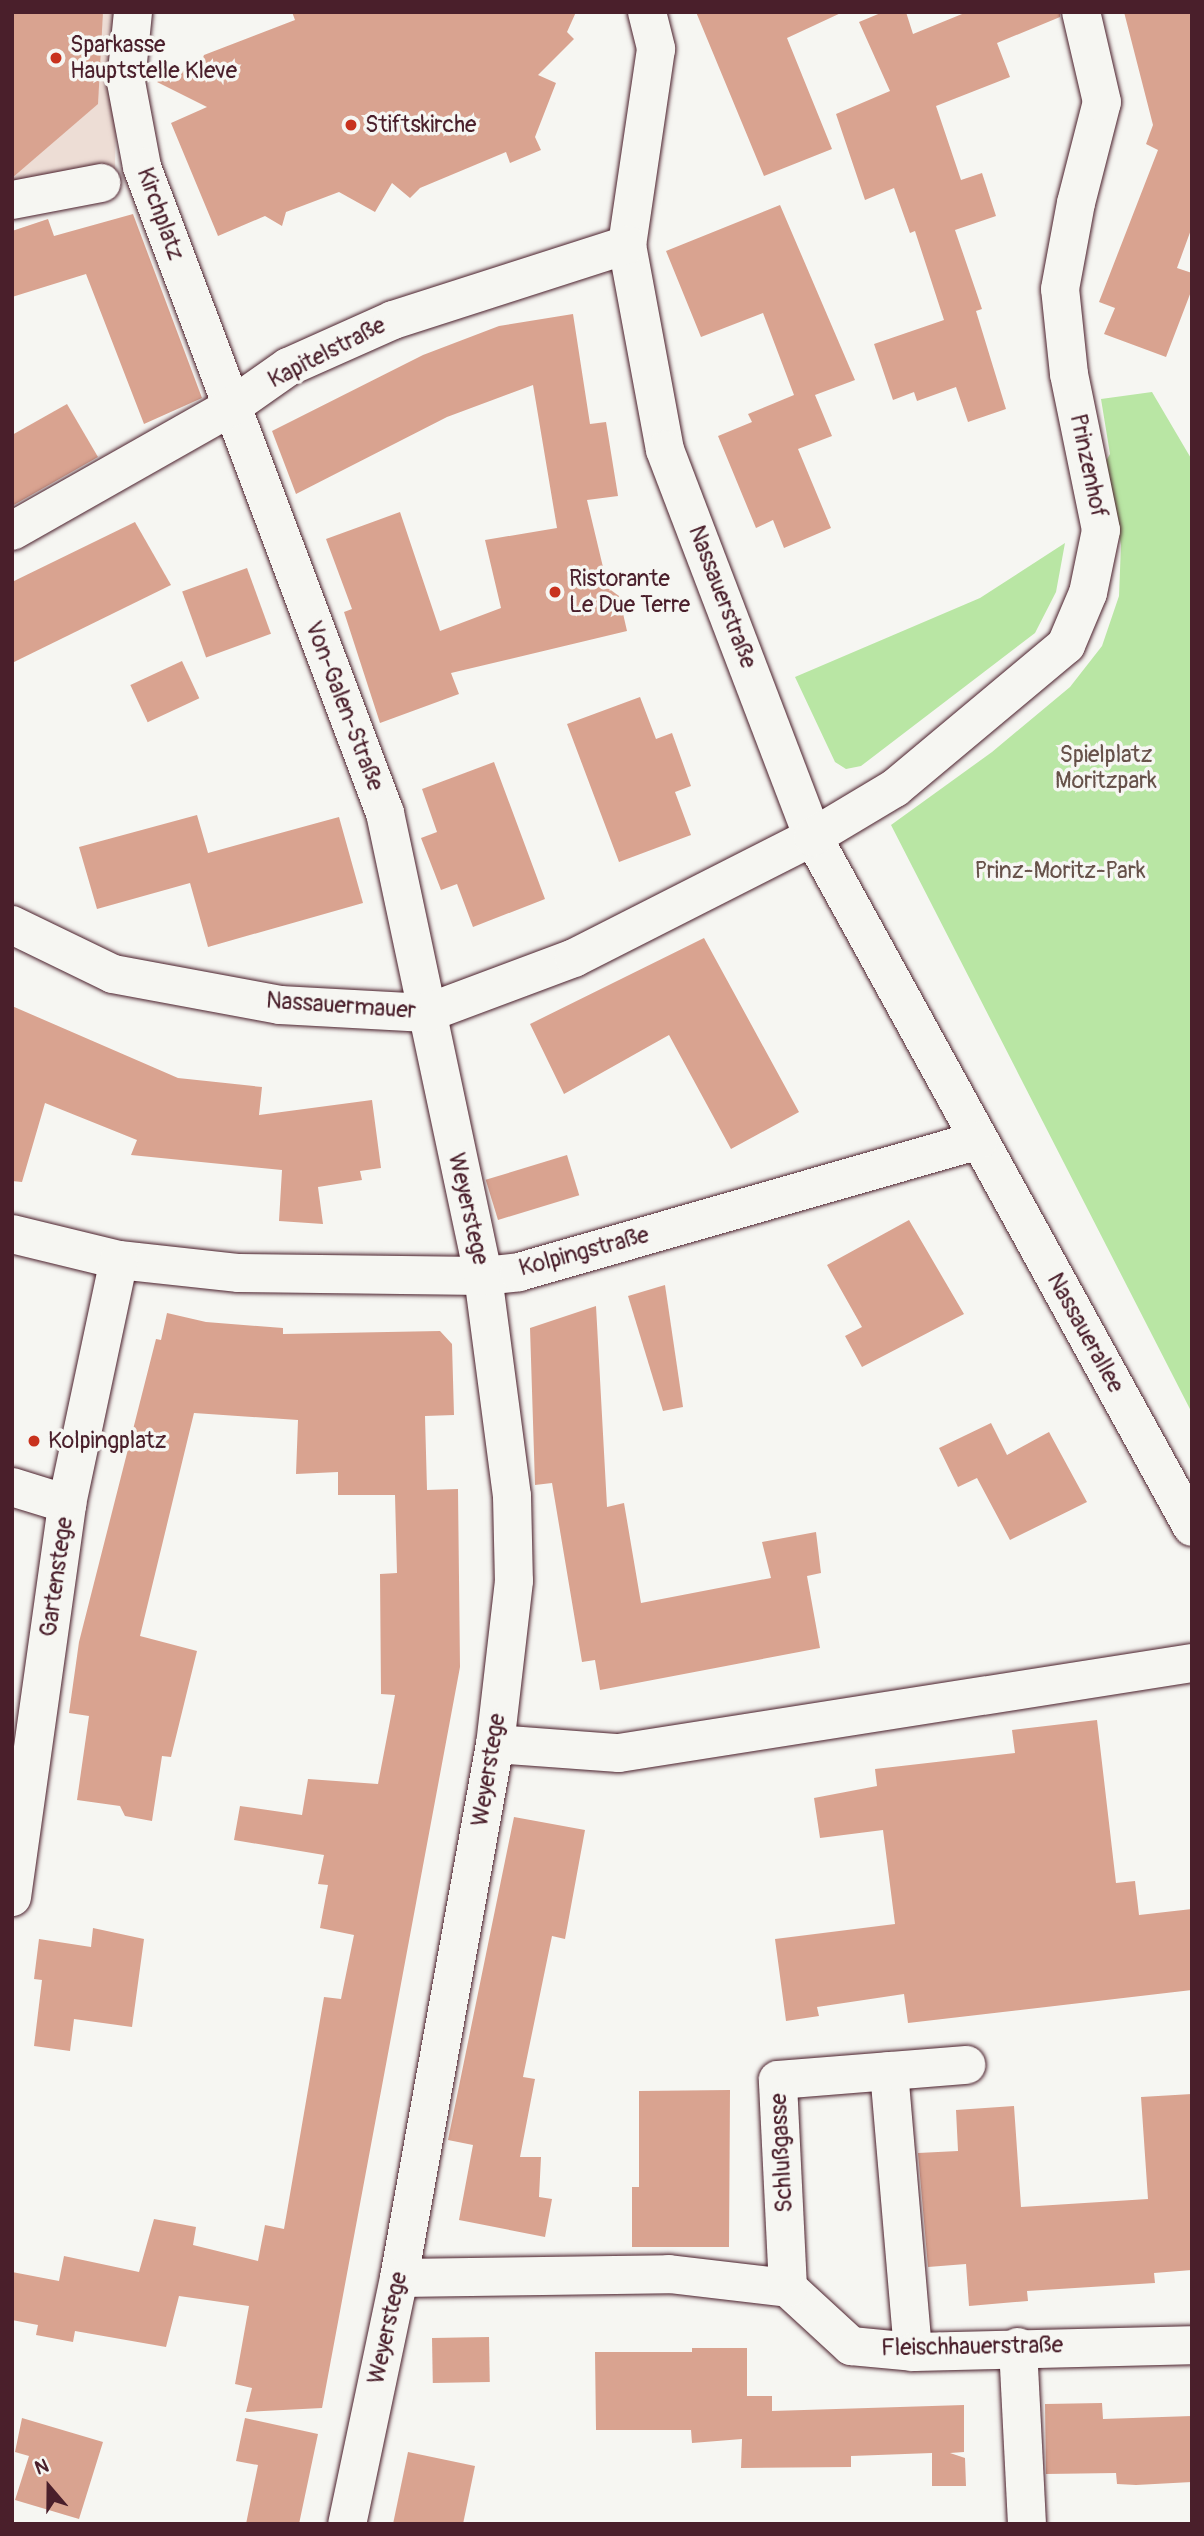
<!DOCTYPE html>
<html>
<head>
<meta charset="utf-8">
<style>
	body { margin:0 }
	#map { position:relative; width:1204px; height:2536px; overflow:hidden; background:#f6f6f2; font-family:Pangolin,sans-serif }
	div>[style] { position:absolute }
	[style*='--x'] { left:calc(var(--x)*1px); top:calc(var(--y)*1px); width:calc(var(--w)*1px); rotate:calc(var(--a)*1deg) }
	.built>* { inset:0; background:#edddd5 }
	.green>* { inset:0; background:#b9e6a4 }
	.building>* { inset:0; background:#d9a390; transform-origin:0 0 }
	.roads { filter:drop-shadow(0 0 2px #4a1f2b) drop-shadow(0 0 2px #4a1f2b) }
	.minor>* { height:38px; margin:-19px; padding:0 19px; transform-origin:19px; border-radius:19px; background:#f6f6f2 }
	.dots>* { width:19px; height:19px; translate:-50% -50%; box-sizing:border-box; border:4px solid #f6f6f2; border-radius:50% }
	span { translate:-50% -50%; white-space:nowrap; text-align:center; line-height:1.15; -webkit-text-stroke:7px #f6f6f2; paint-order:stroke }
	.poi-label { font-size:23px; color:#4a1f2b }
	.left { translate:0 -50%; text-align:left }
	.street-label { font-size:23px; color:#4a1f2b }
	.park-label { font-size:23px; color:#665149 }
	.frame { position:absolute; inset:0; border:14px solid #4a1f2b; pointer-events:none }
	.north { position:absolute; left:14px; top:2452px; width:70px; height:70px; -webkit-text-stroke:5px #f6f6f2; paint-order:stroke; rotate:340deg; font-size:19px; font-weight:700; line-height:28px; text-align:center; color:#4a1f2b }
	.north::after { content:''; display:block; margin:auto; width:24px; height:32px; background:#4a1f2b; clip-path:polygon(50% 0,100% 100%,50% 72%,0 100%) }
</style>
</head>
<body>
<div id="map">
	<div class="built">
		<i style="clip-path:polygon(12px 12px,118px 12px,115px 169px,12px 207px)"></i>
	</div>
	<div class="green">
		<i style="clip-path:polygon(1152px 392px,1192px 460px,1192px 1413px,891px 825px,992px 752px,1070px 687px,1102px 646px,1119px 596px,1121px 545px,1106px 461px,1110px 454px,1101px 399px)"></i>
		<i style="clip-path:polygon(1065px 543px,1056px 592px,1035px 633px,861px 766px,846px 769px,835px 762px,795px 677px,980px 598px)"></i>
	</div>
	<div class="building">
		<i style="clip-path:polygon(12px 12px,103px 12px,98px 104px,12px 178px)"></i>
		<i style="clip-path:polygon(292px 12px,576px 12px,567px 32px,574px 39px,538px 75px,556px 83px,535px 137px,541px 150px,510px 163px,506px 152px,420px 188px,410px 198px,392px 183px,375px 212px,339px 192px,286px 212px,282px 226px,265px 216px,218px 236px,171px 123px,207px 107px,157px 82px,201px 63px,204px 55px,295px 20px)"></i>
		<i style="clip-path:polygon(696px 12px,843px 12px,787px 38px,832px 149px,764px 176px)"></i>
		<i style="clip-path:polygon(883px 12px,906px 12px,913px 34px,967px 12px,1060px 12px,1060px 17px,997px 43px,1010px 77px,936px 106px,961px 180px,982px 173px,996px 216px,955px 230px,982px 309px,976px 311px,1006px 409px,968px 422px,956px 387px,917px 401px,914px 392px,893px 400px,874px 344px,944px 320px,915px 231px,910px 233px,894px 188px,865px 200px,836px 114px,890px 91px,859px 22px)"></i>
		<i style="clip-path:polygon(1124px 12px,1192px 12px,1192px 227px,1177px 268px,1192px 273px,1192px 289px,1166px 357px,1104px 334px,1115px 308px,1099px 302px,1158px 150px,1146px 144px,1153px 125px)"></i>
		<i style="clip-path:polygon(780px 205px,855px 380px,815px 395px,832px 436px,798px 449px,831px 528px,784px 548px,773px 520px,756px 528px,718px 436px,752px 422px,748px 414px,794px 395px,763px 313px,701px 337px,666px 251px)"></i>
		<i style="clip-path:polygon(133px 214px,202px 398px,144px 424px,86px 274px,12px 297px,12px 231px,48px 219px,54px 236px)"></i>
		<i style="clip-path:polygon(573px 314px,590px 424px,606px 422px,618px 496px,587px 500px,608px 588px,619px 596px,627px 631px,451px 673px,459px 694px,380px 723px,344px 612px,352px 609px,326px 539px,400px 512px,440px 631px,501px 608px,485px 540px,557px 528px,533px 385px,447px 417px,296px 494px,272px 431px,423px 355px,499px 326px)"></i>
		<i style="clip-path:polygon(67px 404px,98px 457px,12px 506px,12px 435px)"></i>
		<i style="clip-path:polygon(135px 522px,171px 585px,12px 663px,12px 582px)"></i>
		<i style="left:247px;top:568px;width:70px;height:69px;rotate:70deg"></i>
		<i style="left:182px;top:661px;width:41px;height:57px;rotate:65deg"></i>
		<i style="clip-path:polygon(640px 697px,656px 739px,672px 733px,691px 786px,675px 792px,691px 835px,619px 862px,567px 724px)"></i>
		<i style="clip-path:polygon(494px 762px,545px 899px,473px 927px,457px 884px,441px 890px,421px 838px,437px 832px,422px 789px)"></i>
		<i style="clip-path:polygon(197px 815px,208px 853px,339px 817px,363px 903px,208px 947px,190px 883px,97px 909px,79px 847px)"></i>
		<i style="clip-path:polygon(704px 938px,799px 1112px,731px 1149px,669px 1035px,564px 1094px,530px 1024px)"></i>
		<i style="clip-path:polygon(12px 1006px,178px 1078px,262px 1087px,259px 1115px,372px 1100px,381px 1168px,360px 1171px,362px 1180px,318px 1187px,323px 1224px,279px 1221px,282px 1170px,131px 1155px,137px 1140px,45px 1103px,22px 1182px,12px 1181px)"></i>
		<i style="left:567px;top:1155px;width:42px;height:85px;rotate:73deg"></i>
		<i style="clip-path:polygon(909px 1220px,964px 1314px,862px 1367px,845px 1336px,862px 1327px,827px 1265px)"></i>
		<i style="clip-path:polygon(665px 1285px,683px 1407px,663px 1411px,628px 1296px)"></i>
		<i style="clip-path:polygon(596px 1306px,607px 1507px,624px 1503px,641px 1603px,771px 1578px,762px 1542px,816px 1532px,821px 1573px,807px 1576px,820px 1648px,600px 1690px,595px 1660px,582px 1662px,552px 1483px,535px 1485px,530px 1328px)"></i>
		<i style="clip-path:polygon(167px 1313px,206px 1322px,283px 1328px,283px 1334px,440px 1331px,452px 1344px,454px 1415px,425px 1416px,427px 1490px,458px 1489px,460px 1667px,322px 2408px,246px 2412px,252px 2388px,235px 2384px,249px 2306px,179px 2296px,166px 2347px,75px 2331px,73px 2342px,36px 2335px,38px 2325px,12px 2320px,12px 2272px,59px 2281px,64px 2256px,139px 2272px,154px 2219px,196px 2227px,193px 2245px,258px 2261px,265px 2225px,284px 2229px,324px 1997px,341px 1999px,354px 1935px,320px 1928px,328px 1885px,318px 1884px,324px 1855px,234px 1840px,240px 1806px,302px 1815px,308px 1779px,378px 1784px,395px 1695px,381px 1694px,380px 1574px,397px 1573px,395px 1495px,338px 1495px,338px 1472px,296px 1474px,298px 1420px,194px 1413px,140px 1636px,197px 1651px,171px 1757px,162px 1756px,152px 1821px,125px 1816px,120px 1806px,77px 1800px,89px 1716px,69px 1713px,79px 1642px,156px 1339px,161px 1340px)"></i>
		<i style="clip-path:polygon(991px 1423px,1007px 1455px,1049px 1432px,1087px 1502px,1010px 1540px,977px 1478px,958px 1487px,939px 1448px)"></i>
		<i style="clip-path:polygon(1097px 1720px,1116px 1883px,1135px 1881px,1139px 1915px,1192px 1909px,1192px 1990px,908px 2023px,904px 1994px,817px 2007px,819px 2016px,786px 2021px,775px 1939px,895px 1924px,883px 1830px,820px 1838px,814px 1798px,877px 1786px,875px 1769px,1015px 1753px,1012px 1730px)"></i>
		<i style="clip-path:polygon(514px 1817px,585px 1830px,565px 1939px,552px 1936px,523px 2077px,535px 2079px,520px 2157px,541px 2157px,539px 2197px,552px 2199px,545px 2237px,459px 2220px,473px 2145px,448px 2140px)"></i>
		<i style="clip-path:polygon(93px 1928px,144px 1939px,132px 2027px,74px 2019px,70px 2051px,34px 2046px,42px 1980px,34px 1979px,39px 1939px,91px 1947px)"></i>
		<i style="clip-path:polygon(730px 2090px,729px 2247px,632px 2247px,632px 2187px,639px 2187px,639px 2091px)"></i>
		<i style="clip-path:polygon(1192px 2094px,1192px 2270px,1154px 2273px,1155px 2283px,1027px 2291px,1028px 2301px,969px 2306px,966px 2264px,928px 2267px,918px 2153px,958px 2151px,956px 2110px,1014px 2106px,1021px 2207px,1148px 2199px,1141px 2097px)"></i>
		<i style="left:489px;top:2337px;width:45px;height:57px;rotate:89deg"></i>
		<i style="clip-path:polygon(692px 2348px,747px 2348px,747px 2396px,772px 2396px,772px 2411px,964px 2405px,964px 2452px,950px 2453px,965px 2458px,966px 2486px,932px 2486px,932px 2453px,851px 2456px,851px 2467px,741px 2468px,742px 2439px,692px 2443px,691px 2430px,596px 2430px,595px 2352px,692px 2352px)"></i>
		<i style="clip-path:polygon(1102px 2403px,1103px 2419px,1192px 2416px,1192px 2482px,1136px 2485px,1117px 2484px,1116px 2473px,1046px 2474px,1045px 2404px)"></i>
		<i style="clip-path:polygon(22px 2418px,103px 2442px,79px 2519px,15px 2500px,29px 2456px,15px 2452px)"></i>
		<i style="clip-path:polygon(245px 2418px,318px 2434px,299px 2524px,246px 2524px,258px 2465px,236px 2461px)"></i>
		<i style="clip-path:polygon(408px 2452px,475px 2466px,463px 2524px,393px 2524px)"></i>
	</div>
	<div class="roads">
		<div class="minor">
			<i style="--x:133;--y:12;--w:70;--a:95.7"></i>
			<i style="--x:126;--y:82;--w:86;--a:79.3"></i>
			<i style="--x:142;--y:167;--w:690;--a:69.39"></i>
			<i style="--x:385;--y:813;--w:473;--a:78"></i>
			<i style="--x:483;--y:1276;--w:222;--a:82.5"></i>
			<i style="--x:512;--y:1496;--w:85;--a:88.7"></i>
			<i style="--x:514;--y:1581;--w:164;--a:96.6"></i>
			<i style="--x:495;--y:1744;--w:543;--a:100.19"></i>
			<i style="--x:399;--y:2278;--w:251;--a:101.9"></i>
			<i style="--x:647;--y:12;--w:38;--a:76"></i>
			<i style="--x:656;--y:49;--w:198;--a:98.4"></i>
			<i style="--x:627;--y:245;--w:208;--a:79.5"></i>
			<i style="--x:665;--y:450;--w:414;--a:69.1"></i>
			<i style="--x:813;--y:837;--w:787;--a:61.22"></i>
			<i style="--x:12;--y:200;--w:91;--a:-10.8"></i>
			<i style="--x:12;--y:531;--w:252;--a:-29.5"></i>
			<i style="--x:231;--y:407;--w:70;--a:-35.1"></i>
			<i style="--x:288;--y:367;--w:115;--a:-24.1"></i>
			<i style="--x:393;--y:320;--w:246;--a:-17.8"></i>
			<i style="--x:12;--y:925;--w:112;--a:25.9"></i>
			<i style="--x:113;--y:974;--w:170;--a:10.5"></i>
			<i style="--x:280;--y:1005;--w:147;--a:3.1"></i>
			<i style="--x:427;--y:1013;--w:157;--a:-20.5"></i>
			<i style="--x:574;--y:958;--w:268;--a:-26.9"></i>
			<i style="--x:813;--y:837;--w:96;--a:-30.9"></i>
			<i style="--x:895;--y:788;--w:223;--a:-39.9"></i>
			<i style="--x:1066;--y:645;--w:56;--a:-67.1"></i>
			<i style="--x:1088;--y:593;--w:64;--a:-78.3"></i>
			<i style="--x:1101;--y:530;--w:159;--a:-101.6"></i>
			<i style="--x:1069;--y:374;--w:85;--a:-96"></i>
			<i style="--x:1060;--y:289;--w:87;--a:-79.5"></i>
			<i style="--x:1076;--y:203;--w:104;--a:-75.6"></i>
			<i style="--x:1102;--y:102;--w:92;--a:-103.1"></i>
			<i style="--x:12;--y:1234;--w:110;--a:13.7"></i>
			<i style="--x:119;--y:1260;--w:121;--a:6.2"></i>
			<i style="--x:239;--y:1273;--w:244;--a:0.7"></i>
			<i style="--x:483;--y:1276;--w:36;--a:-6"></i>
			<i style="--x:519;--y:1272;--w:478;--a:-16"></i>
			<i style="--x:12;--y:1487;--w:58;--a:17.2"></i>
			<i style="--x:495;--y:1744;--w:124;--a:4.2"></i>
			<i style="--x:619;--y:1753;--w:580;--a:-8.93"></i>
			<i style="--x:12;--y:1897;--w:397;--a:-82"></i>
			<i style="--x:67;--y:1504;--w:249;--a:-78"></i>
			<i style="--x:889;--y:2071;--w:282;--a:85.1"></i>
			<i style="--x:399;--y:2278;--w:270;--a:-0.8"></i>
			<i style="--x:669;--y:2274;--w:120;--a:6.7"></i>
			<i style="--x:788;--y:2288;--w:86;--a:42.6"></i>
			<i style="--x:851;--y:2346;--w:62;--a:5.5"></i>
			<i style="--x:913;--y:2352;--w:279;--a:-1.4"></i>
			<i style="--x:788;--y:2288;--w:208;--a:-92.8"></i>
			<i style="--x:778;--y:2080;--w:189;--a:-4.6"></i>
			<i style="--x:1018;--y:2347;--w:177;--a:87.1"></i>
		</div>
	</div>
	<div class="dots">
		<i style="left:56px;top:58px;background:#c8321e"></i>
		<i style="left:351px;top:125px;background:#c8321e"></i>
		<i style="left:555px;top:592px;background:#c8321e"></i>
		<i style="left:34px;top:1441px;background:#c8321e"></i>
	</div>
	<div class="poi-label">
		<span class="left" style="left:70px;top:58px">Sparkasse<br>Hauptstelle Kleve</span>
		<span class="left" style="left:365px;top:125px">Stiftskirche</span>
		<span class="left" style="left:569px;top:592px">Ristorante<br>Le Due Terre</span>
		<span class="left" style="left:48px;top:1441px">Kolpingplatz</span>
	</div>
	<div class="street-label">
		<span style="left:160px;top:214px;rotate:70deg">Kirchplatz</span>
		<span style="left:327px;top:353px;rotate:-27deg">Kapitelstraße</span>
		<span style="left:1088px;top:466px;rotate:78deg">Prinzenhof</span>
		<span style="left:722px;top:597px;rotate:69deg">Nassauerstraße</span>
		<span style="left:344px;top:706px;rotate:69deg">Von-Galen-Straße</span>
		<span style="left:341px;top:1006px;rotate:4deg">Nassauermauer</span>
		<span style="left:468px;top:1209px;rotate:77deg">Weyerstege</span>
		<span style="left:584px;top:1252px;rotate:-15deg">Kolpingstraße</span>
		<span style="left:1085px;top:1333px;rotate:61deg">Nassauerallee</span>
		<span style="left:57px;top:1577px;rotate:-82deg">Gartenstege</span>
		<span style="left:489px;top:1770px;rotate:-81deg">Weyerstege</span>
		<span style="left:782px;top:2153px;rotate:-93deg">Schlußgasse</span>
		<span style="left:388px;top:2328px;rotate:-78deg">Weyerstege</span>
		<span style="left:972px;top:2347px;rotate:-1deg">Fleischhauerstraße</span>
	</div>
	<div class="park-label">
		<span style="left:1106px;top:768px">Spielplatz<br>Moritzpark</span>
		<span style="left:1060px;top:871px">Prinz-Moritz-Park</span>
	</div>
	<div class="frame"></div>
	<div class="north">N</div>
</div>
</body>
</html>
